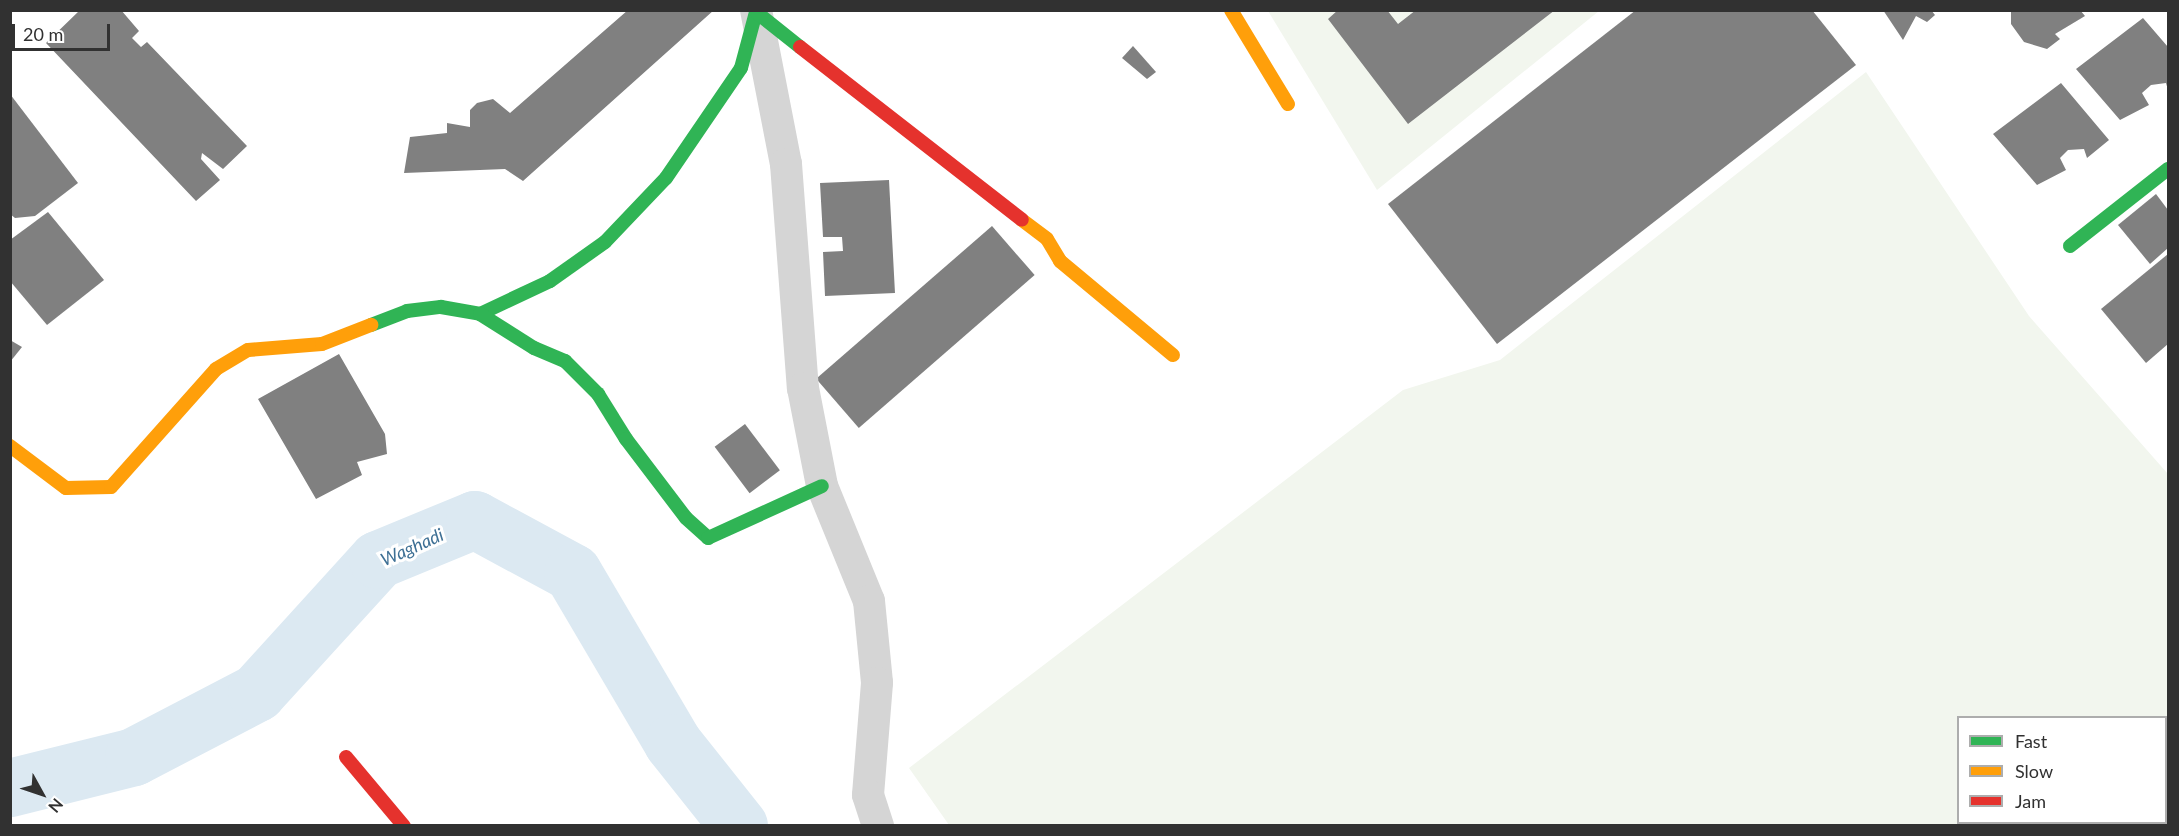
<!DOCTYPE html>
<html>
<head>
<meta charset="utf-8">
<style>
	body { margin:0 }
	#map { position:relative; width:2179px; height:836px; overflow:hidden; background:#fff; font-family:Lato,sans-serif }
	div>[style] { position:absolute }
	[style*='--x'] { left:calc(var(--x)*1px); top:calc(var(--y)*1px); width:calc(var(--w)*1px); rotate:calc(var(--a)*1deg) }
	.green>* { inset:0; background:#f2f6ee }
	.river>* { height:58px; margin:-29px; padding:0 29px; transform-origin:29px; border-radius:29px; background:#dce9f2 }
	.building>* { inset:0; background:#808080; transform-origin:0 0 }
	.street>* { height:32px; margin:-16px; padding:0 16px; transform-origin:16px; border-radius:16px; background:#d5d5d5 }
	.fast>* { height:14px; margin:-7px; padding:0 7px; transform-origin:7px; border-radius:7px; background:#30b455 }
	.slow>* { height:14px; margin:-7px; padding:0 7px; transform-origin:7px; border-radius:7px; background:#ff9f0a }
	.jam>* { height:14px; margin:-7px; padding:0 7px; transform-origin:7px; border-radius:7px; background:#e5322d }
	span { translate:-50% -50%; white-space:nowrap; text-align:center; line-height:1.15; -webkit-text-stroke:6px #fff; paint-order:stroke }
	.water-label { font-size:18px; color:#3e7095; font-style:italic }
	.frame { position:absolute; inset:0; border:12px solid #313131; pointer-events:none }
	.legend { position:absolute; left:1957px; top:716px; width:210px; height:108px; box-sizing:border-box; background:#fff; border:2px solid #adadad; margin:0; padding:8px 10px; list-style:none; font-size:18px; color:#313131 }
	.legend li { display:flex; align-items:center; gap:12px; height:30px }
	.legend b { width:30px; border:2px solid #adadad }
	.north { position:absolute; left:12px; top:764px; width:60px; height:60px; -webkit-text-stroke:4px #fff; paint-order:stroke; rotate:130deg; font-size:16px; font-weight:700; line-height:24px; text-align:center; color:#313131 }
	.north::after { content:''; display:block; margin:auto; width:21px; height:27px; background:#313131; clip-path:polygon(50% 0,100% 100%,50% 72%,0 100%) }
	.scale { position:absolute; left:12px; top:24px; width:98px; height:27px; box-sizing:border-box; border:3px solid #313131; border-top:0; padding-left:8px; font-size:18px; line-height:21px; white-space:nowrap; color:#313131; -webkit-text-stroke:4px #fff; paint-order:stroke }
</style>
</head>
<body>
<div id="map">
	<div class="green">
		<i style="clip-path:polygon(1268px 11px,1599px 11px,1377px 190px)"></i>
		<i style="clip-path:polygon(evenodd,1866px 72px,2029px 316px,2168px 474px,2168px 825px,949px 825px,909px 768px,1403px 390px,1500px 360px,1866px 72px,1958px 718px,2166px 718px,2166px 822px,1958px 822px,1958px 718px)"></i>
	</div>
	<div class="river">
		<i style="--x:10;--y:788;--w:128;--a:-14"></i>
		<i style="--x:134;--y:757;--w:139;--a:-27.5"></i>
		<i style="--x:257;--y:693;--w:180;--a:-47.7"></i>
		<i style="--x:378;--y:560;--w:105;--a:-22.4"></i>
		<i style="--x:475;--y:520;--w:111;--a:28.4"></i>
		<i style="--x:573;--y:573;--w:197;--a:59.5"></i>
		<i style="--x:673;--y:743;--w:106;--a:51.5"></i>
	</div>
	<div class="building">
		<i style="clip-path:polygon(80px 10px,121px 10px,139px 31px,132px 38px,141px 47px,147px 42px,247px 146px,223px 169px,202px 153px,201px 159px,220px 180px,196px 201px,46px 43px)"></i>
		<i style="clip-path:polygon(628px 10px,714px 10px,523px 181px,505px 169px,404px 173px,410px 137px,447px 133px,447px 123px,470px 127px,470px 110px,477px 103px,493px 99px,510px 113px)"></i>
		<i style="clip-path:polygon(1338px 10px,1387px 10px,1398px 24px,1416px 10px,1555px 10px,1408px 124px,1328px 19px)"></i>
		<i style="clip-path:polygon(1636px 10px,1812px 10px,1856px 65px,1497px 344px,1388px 204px)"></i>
		<i style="clip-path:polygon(1883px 10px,1931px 10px,1935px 15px,1927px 22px,1916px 16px,1903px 40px)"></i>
		<i style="clip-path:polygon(2011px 10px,2080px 10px,2085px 16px,2055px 34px,2060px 39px,2047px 49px,2024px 42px,2011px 24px)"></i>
		<i style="clip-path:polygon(2143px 18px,2168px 47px,2168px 90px,2166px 83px,2151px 85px,2142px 93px,2149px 105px,2120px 120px,2076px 69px)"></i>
		<i style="clip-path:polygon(1133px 46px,1156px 72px,1147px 79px,1122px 58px)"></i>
		<i style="clip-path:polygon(2061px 83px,2109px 140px,2087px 158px,2084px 149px,2068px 150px,2060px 158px,2066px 170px,2037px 185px,1993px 134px)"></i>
		<i style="clip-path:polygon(10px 94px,78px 183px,35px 216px,15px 218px,10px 214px)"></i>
		<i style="clip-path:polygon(889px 180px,895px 293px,825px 296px,823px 252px,843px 251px,842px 237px,823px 237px,820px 183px)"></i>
		<i style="clip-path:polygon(2156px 194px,2168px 210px,2168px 248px,2150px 264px,2118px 225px)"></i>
		<i style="clip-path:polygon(48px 212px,104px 280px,47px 325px,10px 281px,10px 240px)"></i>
		<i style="left:992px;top:226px;width:65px;height:233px;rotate:49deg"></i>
		<i style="clip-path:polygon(2168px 254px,2168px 344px,2146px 363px,2101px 309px)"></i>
		<i style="clip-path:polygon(10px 340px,22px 347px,10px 362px)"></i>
		<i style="clip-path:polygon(339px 354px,385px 434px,387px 454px,357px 462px,362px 475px,316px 499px,258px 399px)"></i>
		<i style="left:745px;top:424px;width:58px;height:38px;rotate:53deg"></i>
	</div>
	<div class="street">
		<i style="--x:756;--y:10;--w:157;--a:79"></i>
		<i style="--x:786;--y:164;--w:225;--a:85.7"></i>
		<i style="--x:803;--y:388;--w:100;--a:79"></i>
		<i style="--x:822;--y:486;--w:124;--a:67.8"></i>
		<i style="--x:869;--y:601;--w:82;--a:84.4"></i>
		<i style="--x:877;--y:683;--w:112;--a:94.6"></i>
		<i style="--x:868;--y:795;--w:33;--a:72"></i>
	</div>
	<div class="fast">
		<i style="--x:2070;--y:246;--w:125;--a:-38.2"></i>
		<i style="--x:480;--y:314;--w:77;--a:-25.2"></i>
		<i style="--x:550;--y:281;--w:67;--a:-35.3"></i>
		<i style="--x:605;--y:242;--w:88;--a:-46.4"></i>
		<i style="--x:666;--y:178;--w:133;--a:-55.7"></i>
		<i style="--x:741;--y:68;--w:58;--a:-75"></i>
		<i style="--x:756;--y:12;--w:56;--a:38.5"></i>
		<i style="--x:371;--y:325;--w:39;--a:-21"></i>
		<i style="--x:407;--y:311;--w:34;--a:-7"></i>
		<i style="--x:441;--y:307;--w:40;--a:10"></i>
		<i style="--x:480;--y:314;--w:64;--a:32.2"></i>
		<i style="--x:534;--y:348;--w:34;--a:23"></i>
		<i style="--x:565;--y:361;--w:47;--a:45"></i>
		<i style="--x:598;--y:394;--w:53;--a:58.1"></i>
		<i style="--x:626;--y:439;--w:99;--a:52.8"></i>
		<i style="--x:686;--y:518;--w:30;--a:42"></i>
		<i style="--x:708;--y:538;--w:125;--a:-24.5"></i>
	</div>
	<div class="slow">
		<i style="--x:1231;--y:10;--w:110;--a:58.8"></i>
		<i style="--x:1022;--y:220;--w:31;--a:37"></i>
		<i style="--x:1047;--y:239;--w:26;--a:59"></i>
		<i style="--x:1060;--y:261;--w:147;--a:39.8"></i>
		<i style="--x:10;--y:446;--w:70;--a:36.9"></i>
		<i style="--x:66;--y:488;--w:45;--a:-1.3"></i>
		<i style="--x:111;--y:487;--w:158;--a:-48.3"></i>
		<i style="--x:216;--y:369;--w:37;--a:-31"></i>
		<i style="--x:248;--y:350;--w:74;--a:-4.6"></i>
		<i style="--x:322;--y:344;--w:53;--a:-21.2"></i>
	</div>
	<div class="jam">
		<i style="--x:800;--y:47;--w:281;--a:37.9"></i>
		<i style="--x:346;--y:757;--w:90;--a:50"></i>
	</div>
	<div class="water-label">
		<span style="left:412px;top:547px;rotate:-24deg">Waghadi</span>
	</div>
	<div class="frame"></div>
	<ul class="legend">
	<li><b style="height:8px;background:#30b455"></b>Fast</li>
	<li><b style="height:8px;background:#ff9f0a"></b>Slow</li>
	<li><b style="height:8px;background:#e5322d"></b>Jam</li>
	</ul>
	<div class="north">N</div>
	<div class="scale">20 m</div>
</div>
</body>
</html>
